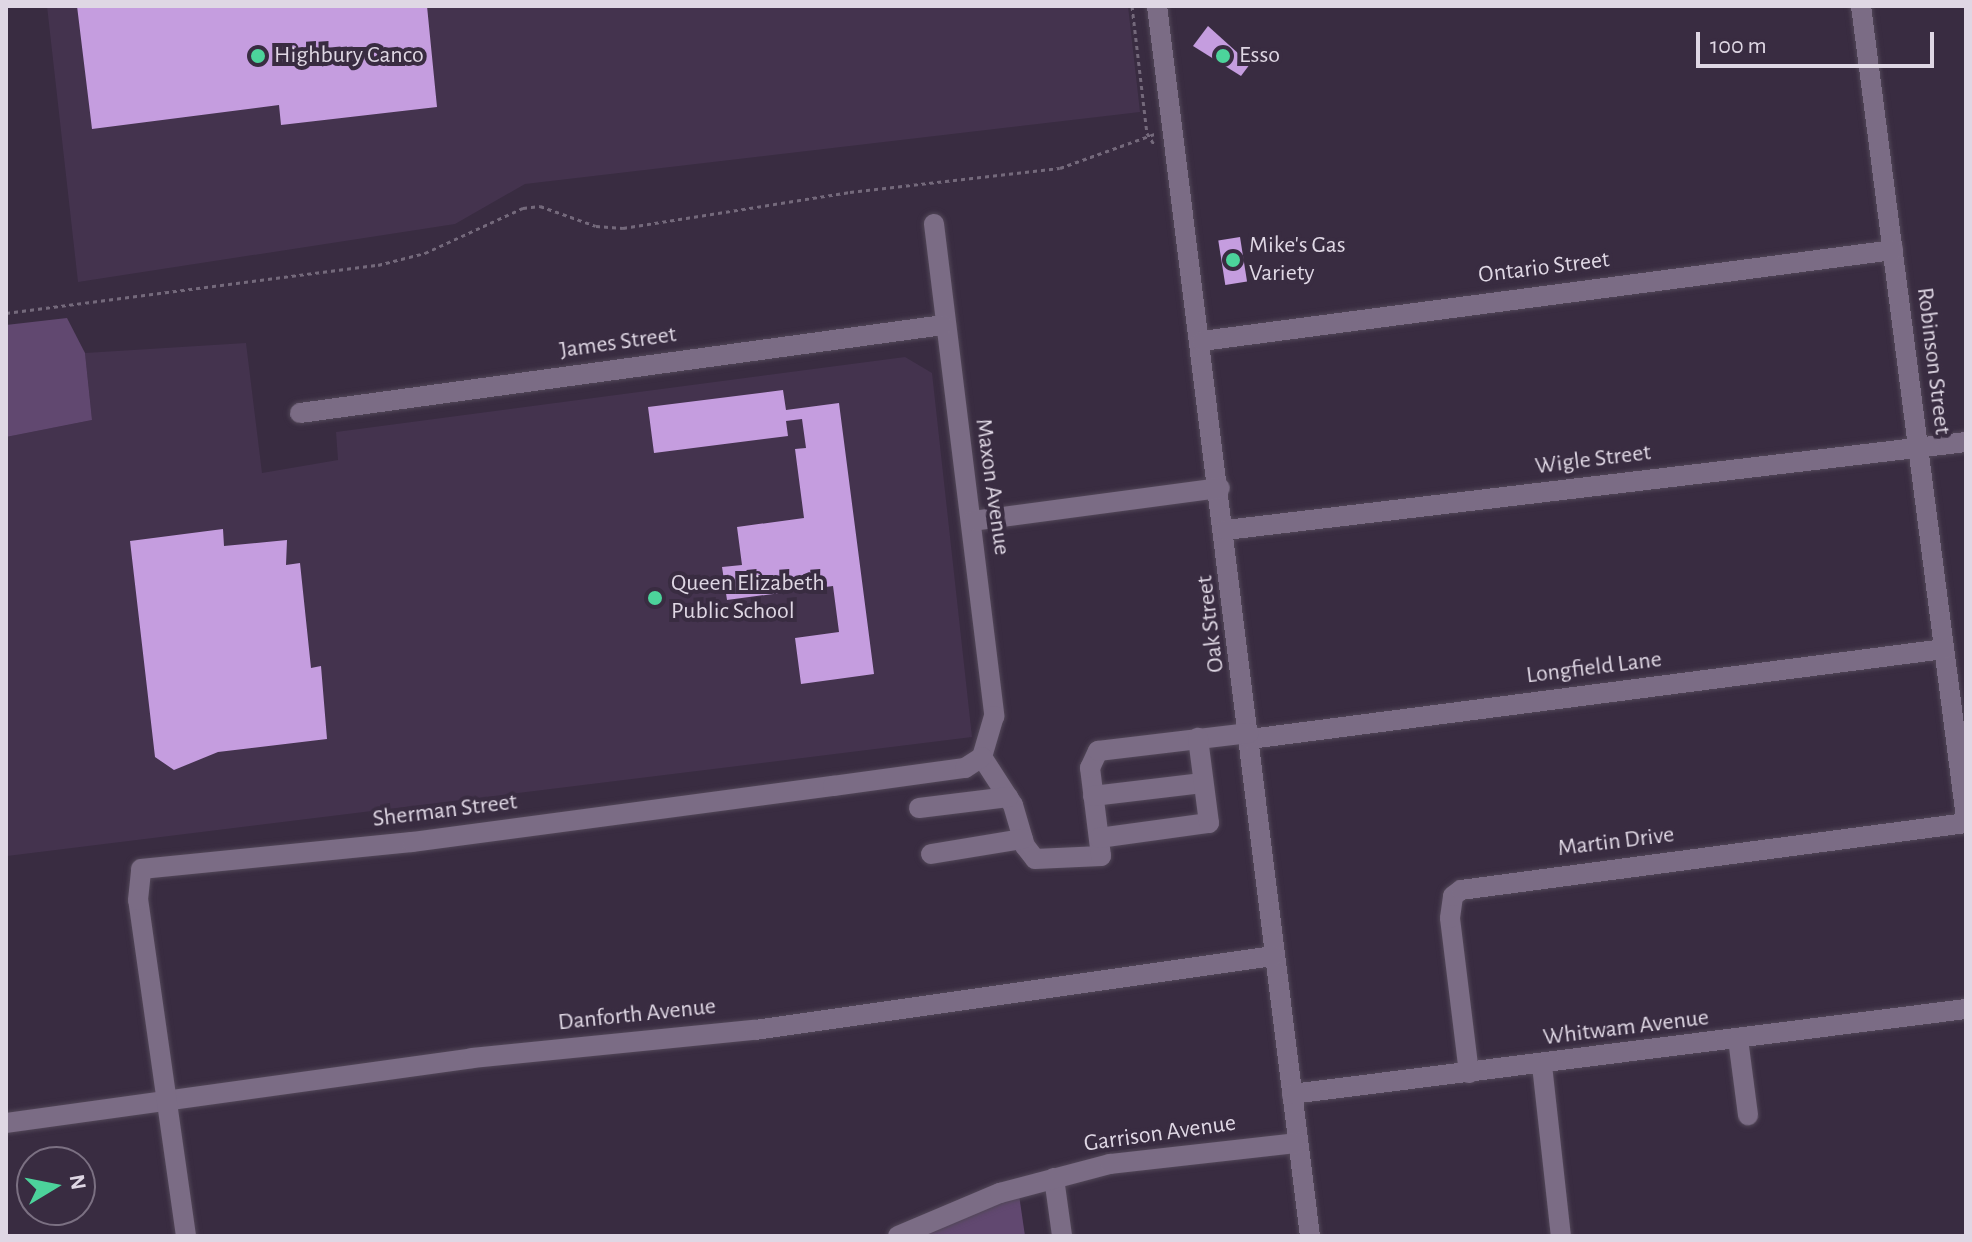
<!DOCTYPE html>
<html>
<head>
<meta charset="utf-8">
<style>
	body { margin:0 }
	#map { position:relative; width:1972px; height:1242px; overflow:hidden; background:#392c41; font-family:"Alegreya Sans",sans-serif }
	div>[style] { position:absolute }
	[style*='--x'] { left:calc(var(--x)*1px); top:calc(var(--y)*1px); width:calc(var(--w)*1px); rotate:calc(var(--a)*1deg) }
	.built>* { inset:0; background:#44334e }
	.green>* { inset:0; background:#614870 }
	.building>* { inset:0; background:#c59ddf; transform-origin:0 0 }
	.path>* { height:3px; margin-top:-1.5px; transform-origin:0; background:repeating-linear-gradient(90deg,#74697b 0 4px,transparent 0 8px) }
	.roads { filter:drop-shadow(0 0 2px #524758) drop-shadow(0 0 2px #524758) }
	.minor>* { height:20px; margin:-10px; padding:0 10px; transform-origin:10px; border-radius:10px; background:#7b6c85 }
	.dots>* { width:22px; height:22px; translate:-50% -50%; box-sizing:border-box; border:4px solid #392c41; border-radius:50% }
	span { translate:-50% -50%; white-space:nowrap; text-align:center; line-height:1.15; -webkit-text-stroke:8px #392c41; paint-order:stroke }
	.poi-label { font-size:24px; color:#dfd7e4 }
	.left { translate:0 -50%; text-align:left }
	.street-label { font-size:24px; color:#dfd7e4 }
	.frame { position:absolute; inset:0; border:8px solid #dfd7e4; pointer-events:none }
	.north { position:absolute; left:16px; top:1146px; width:80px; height:80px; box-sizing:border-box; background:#392c41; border:2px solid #7b7082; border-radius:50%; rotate:80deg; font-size:22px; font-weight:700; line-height:32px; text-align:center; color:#dfd7e4 }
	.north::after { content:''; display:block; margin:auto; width:28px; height:36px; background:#4cd39b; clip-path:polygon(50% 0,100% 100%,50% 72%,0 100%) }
	.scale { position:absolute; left:1696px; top:32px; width:238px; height:36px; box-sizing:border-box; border:4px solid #dfd7e4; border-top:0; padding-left:10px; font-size:24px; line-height:28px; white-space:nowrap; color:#dfd7e4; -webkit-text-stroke:6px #392c41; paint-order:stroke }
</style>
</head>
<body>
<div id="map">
	<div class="built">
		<i style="clip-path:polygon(47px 6px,1128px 6px,1140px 112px,525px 184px,455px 224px,78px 282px)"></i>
		<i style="clip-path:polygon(246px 343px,262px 473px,338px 460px,336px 432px,905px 357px,932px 373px,972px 737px,7px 856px,6px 437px,92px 420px,85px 353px)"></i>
	</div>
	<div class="green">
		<i style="clip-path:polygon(67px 318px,85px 353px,92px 420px,6px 437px,6px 325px)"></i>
		<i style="clip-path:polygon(1018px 1188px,1025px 1236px,898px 1236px)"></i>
	</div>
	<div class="building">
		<i style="clip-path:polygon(77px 6px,427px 6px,437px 107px,281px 125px,279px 105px,92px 129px)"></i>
		<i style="clip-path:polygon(1208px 26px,1250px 64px,1241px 76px,1193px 46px)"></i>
		<i style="left:1240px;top:237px;width:45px;height:22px;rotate:81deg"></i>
		<i style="clip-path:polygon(783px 390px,786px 410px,839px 403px,874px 674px,801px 684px,795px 638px,839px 632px,833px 586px,727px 600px,722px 567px,742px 565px,737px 527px,804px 518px,795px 449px,806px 448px,802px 419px,786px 421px,788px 436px,654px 453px,648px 407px)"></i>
		<i style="clip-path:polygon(223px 529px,224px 546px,287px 540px,286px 565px,300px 563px,311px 668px,321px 666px,327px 739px,218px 752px,174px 770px,155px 757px,130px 541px)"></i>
	</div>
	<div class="path">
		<i style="--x:1132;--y:6;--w:128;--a:83.3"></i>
		<i style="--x:1147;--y:133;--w:15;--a:58"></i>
		<i style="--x:6;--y:313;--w:375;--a:-7.4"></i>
		<i style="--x:378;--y:265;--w:49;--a:-14.3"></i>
		<i style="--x:425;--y:253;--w:108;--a:-24.7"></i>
		<i style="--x:523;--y:208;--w:17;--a:-7"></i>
		<i style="--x:540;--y:206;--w:59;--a:19.7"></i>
		<i style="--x:596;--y:226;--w:27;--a:4"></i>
		<i style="--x:623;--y:228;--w:230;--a:-9"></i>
		<i style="--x:850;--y:192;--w:211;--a:-6.5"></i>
		<i style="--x:1060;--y:168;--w:103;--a:-19.8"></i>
	</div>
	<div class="roads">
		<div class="minor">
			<i style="--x:1157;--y:6;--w:1239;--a:82.91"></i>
			<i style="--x:1861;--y:6;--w:819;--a:82.63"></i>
			<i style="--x:934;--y:224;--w:496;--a:83"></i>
			<i style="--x:994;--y:716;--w:43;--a:106.3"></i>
			<i style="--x:1202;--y:341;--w:697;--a:-7.5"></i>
			<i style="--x:300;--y:413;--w:649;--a:-7.79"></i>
			<i style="--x:972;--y:521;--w:250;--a:-7.6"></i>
			<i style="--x:1226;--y:530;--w:745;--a:-6.78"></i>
			<i style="--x:1250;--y:739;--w:700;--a:-7.39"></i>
			<i style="--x:982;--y:757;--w:57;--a:57.1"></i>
			<i style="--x:1013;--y:805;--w:43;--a:73.7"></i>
			<i style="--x:1025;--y:846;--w:16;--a:52"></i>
			<i style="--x:1035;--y:859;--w:66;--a:-2.6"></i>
			<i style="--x:1101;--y:856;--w:89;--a:-97.1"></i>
			<i style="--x:1090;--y:768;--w:19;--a:-65"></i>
			<i style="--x:1098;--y:751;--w:152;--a:-6.8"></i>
			<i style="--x:1093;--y:796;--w:110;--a:-6.8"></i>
			<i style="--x:919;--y:808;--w:90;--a:-7"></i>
			<i style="--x:1099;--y:838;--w:111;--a:-7.8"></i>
			<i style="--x:1209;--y:823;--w:86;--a:-97.4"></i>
			<i style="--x:931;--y:854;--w:93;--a:-9.3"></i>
			<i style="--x:1738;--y:1039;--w:77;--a:82.5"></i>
			<i style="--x:1542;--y:1065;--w:172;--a:83.7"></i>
			<i style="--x:1469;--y:1073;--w:156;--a:-97"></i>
			<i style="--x:1450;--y:918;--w:22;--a:-82"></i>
			<i style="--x:1453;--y:896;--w:10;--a:-37"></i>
			<i style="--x:1461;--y:890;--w:509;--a:-7.56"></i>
			<i style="--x:1292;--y:1094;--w:679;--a:-7.19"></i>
			<i style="--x:6;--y:1123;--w:471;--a:-7.9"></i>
			<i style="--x:472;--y:1058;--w:284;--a:-5.7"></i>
			<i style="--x:755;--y:1030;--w:523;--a:-8.13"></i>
			<i style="--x:1054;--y:1178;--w:59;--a:82.1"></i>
			<i style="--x:186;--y:1236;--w:339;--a:-98.1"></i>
			<i style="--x:138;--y:900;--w:31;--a:-84"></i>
			<i style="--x:141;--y:869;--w:272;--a:-5.7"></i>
			<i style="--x:412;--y:842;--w:425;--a:-7.6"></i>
			<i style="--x:833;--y:786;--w:133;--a:-7.8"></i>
			<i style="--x:965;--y:768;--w:20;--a:-33"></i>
			<i style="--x:898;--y:1236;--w:111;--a:-22.9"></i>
			<i style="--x:1000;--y:1193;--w:114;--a:-14.8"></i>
			<i style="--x:1110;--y:1164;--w:188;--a:-6.4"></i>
		</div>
	</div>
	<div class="dots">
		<i style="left:258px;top:56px;background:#4cd39b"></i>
		<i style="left:1223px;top:56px;background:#4cd39b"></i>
		<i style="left:1233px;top:260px;background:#4cd39b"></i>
		<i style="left:655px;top:598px;background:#4cd39b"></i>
	</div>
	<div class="poi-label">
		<span class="left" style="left:274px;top:56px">Highbury Canco</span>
		<span class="left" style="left:1239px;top:56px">Esso</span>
		<span class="left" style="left:1249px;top:260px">Mike's Gas<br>Variety</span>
		<span class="left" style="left:671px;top:598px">Queen Elizabeth<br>Public School</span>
	</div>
	<div class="street-label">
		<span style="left:1544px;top:268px;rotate:-7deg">Ontario Street</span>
		<span style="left:618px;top:343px;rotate:-8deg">James Street</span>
		<span style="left:1933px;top:361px;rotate:83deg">Robinson Street</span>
		<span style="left:1593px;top:460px;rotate:-7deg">Wigle Street</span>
		<span style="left:992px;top:487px;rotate:82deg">Maxon Avenue</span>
		<span style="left:1211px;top:624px;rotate:-97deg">Oak Street</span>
		<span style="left:1594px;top:668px;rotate:-7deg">Longfield Lane</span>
		<span style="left:445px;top:811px;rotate:-7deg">Sherman Street</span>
		<span style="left:1616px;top:842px;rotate:-7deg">Martin Drive</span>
		<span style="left:637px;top:1015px;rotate:-6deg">Danforth Avenue</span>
		<span style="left:1626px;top:1028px;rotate:-7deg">Whitwam Avenue</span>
		<span style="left:1160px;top:1134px;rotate:-8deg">Garrison Avenue</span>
	</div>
	<div class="frame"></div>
	<div class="north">N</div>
	<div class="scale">100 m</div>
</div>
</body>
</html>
